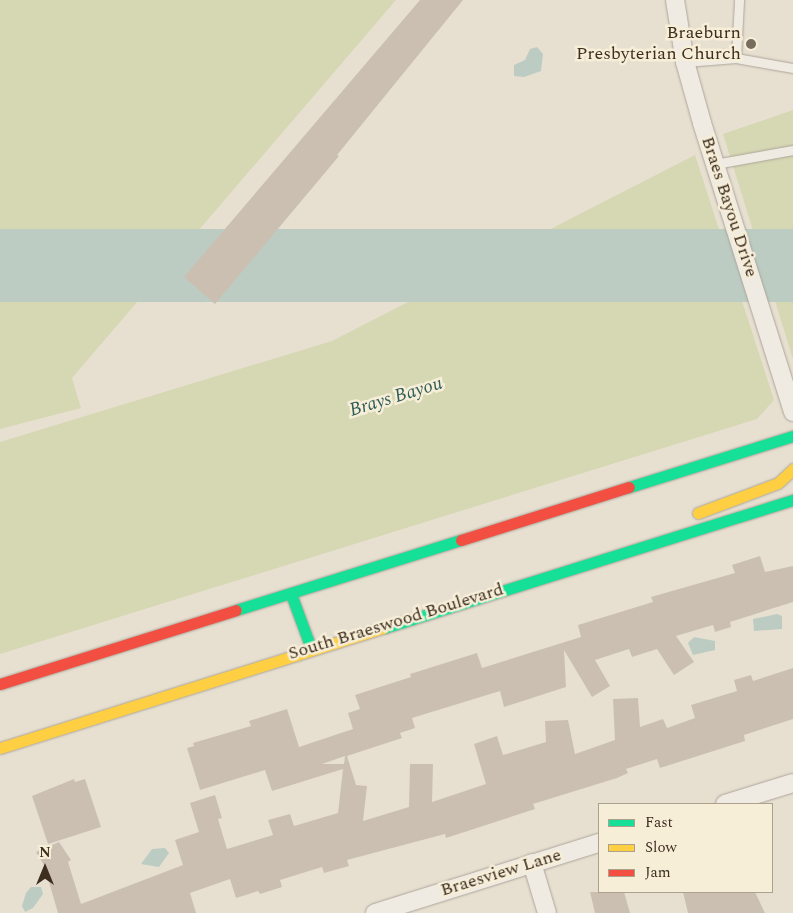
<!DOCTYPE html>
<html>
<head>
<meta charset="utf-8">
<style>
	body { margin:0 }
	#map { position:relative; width:793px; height:913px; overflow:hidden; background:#e7e0d1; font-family:Spectral,serif }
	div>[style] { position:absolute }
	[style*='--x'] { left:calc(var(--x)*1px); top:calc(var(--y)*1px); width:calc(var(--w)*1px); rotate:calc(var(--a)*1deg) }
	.green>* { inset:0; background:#d6d7b3 }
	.water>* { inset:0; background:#bcccc2; transform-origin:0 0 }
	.building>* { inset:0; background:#cbbfb2 }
	.roads { filter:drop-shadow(0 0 1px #ada599) drop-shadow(0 0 1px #ada599) }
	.lane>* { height:9px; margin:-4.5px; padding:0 4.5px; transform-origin:4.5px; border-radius:4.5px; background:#efebe3 }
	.street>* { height:18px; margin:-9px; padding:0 9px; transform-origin:9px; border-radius:9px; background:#efebe3 }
	.fast>* { height:11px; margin:-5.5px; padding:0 5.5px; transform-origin:5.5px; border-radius:5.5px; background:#16e098 }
	.slow>* { height:11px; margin:-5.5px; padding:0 5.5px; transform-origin:5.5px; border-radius:5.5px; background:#ffcf43 }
	.jam>* { height:11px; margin:-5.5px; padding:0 5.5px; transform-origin:5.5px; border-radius:5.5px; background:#f24e42 }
	.dots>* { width:14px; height:14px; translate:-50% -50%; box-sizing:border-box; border:2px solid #f7eed8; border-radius:50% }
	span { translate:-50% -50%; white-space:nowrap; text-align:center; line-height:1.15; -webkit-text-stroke:5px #f7eed8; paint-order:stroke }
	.poi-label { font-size:18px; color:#3d2e20 }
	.right { translate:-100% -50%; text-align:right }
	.street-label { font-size:18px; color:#3d2e20 }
	.water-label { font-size:19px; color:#2f5d5a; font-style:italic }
	.legend { position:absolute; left:598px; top:803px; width:175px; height:90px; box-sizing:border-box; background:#f7eed8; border:1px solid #ada18e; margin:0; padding:6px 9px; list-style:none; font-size:15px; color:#3d2e20 }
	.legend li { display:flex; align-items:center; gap:10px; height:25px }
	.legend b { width:25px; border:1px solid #ada18e }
	.north { position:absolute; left:20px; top:843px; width:50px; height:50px; -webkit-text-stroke:4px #f7eed8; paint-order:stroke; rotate:0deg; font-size:14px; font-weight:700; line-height:20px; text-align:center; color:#3d2e20 }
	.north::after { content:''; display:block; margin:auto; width:18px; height:22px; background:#3d2e20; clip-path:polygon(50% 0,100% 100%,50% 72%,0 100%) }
</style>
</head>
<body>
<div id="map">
	<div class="green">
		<i style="clip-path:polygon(0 0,396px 0,72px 378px,81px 408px,0 429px)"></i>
		<i style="clip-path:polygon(793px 110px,793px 359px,723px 134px)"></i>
		<i style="clip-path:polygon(695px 155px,774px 400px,757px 419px,0 654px,0 442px,332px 341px)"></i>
	</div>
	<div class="water">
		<i style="clip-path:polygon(537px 47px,543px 54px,541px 71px,524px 77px,514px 76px,514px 65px,525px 60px,530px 49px)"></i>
		<i style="left:793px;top:229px;width:73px;height:831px;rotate:90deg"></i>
		<i style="clip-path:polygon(777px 614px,782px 616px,782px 629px,754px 631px,753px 619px)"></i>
		<i style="clip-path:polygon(694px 637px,715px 641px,715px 650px,693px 655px,688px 643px)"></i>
		<i style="clip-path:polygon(165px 848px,169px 853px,159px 867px,141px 864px,152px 849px)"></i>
		<i style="clip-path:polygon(31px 887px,41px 887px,43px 894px,33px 908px,25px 912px,22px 906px,26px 893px)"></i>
	</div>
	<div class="building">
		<i style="clip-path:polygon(420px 0,463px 0,337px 155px,339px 156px,215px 304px,184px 277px)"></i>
		<i style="clip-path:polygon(evenodd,760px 556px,765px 572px,793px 566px,793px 602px,730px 622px,731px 627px,715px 632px,713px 625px,676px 636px,694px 662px,674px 675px,657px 649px,632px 657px,629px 649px,595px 660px,610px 686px,592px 697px,564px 650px,566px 687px,504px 707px,500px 691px,412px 718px,415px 728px,400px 733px,402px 738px,347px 756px,356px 785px,367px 786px,363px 821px,409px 807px,410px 764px,433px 764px,432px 802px,486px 784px,474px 744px,497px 736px,503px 755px,546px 742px,545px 721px,568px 720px,575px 754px,615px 740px,613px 699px,638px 698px,640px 727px,663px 719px,667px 728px,695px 718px,691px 705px,737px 691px,734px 680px,751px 675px,753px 681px,793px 668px,793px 719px,744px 735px,745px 741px,660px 768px,657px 759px,626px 769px,628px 773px,617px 778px,533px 804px,535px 809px,446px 838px,445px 834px,347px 860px,349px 866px,324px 873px,322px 867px,280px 880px,282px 887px,260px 894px,258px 891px,236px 898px,230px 879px,190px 893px,196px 913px,58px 913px,44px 865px,36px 852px,59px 842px,71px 860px,68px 862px,81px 904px,183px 865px,175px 840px,199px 832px,190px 803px,215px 795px,222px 818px,218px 819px,227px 849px,273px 835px,268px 820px,290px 814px,294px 826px,338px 813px,343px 769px,272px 791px,265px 770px,200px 790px,187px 748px,194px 746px,193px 743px,251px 726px,249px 721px,287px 709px,299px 747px,353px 729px,348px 713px,360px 709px,355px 695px,411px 677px,410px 674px,477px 653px,482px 668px,581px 637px,578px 625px,653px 602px,651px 597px,735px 573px,732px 565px,760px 556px,345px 756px,344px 764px,322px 764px,345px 756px)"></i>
		<i style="clip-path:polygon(74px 779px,75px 782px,85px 779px,101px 827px,48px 844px,32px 796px)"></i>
		<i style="clip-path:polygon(590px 892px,624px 892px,630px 913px,595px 913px)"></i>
		<i style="clip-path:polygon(683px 892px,755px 892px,765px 913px,688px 913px)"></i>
	</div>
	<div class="roads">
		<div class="lane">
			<i style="--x:736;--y:58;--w:58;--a:-87"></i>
			<i style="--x:685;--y:62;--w:51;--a:-4.5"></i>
			<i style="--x:736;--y:58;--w:58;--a:10"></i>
			<i style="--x:715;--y:164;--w:79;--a:-10.2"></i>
		</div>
		<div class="street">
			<i style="--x:675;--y:0;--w:63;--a:80.8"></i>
			<i style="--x:685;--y:62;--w:63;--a:74.4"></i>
			<i style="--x:702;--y:123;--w:303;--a:72.5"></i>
			<i style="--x:725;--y:804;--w:71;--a:-17.2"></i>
			<i style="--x:532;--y:863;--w:52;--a:73.3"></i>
			<i style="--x:375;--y:913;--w:235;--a:-17.4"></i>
		</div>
		<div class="fast">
			<i style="--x:629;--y:487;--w:172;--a:-17.3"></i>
			<i style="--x:291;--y:594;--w:58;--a:69.7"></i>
			<i style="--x:236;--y:610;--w:236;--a:-17.3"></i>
			<i style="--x:384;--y:628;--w:429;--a:-17.4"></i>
		</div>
		<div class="slow">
			<i style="--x:698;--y:513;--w:85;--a:-20.6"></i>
			<i style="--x:778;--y:483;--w:21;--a:-43"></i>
			<i style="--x:0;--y:748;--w:402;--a:-17.4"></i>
		</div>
		<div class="jam">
			<i style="--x:461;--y:540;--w:176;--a:-17.5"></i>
			<i style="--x:0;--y:684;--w:247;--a:-17.4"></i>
		</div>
	</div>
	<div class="dots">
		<i style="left:751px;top:44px;background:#786c5e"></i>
	</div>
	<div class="poi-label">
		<span class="right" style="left:741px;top:44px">Braeburn<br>Presbyterian Church</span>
	</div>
	<div class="street-label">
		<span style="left:729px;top:207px;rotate:72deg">Braes Bayou Drive</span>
		<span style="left:396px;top:622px;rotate:-17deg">South Braeswood Boulevard</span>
		<span style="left:501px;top:873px;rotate:-17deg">Braesview Lane</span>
	</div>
	<div class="water-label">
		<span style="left:396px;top:397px;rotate:-17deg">Brays Bayou</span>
	</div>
	<ul class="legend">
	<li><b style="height:6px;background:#16e098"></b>Fast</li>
	<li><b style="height:6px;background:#ffcf43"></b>Slow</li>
	<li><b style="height:6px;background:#f24e42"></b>Jam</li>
	</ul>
	<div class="north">N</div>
</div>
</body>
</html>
